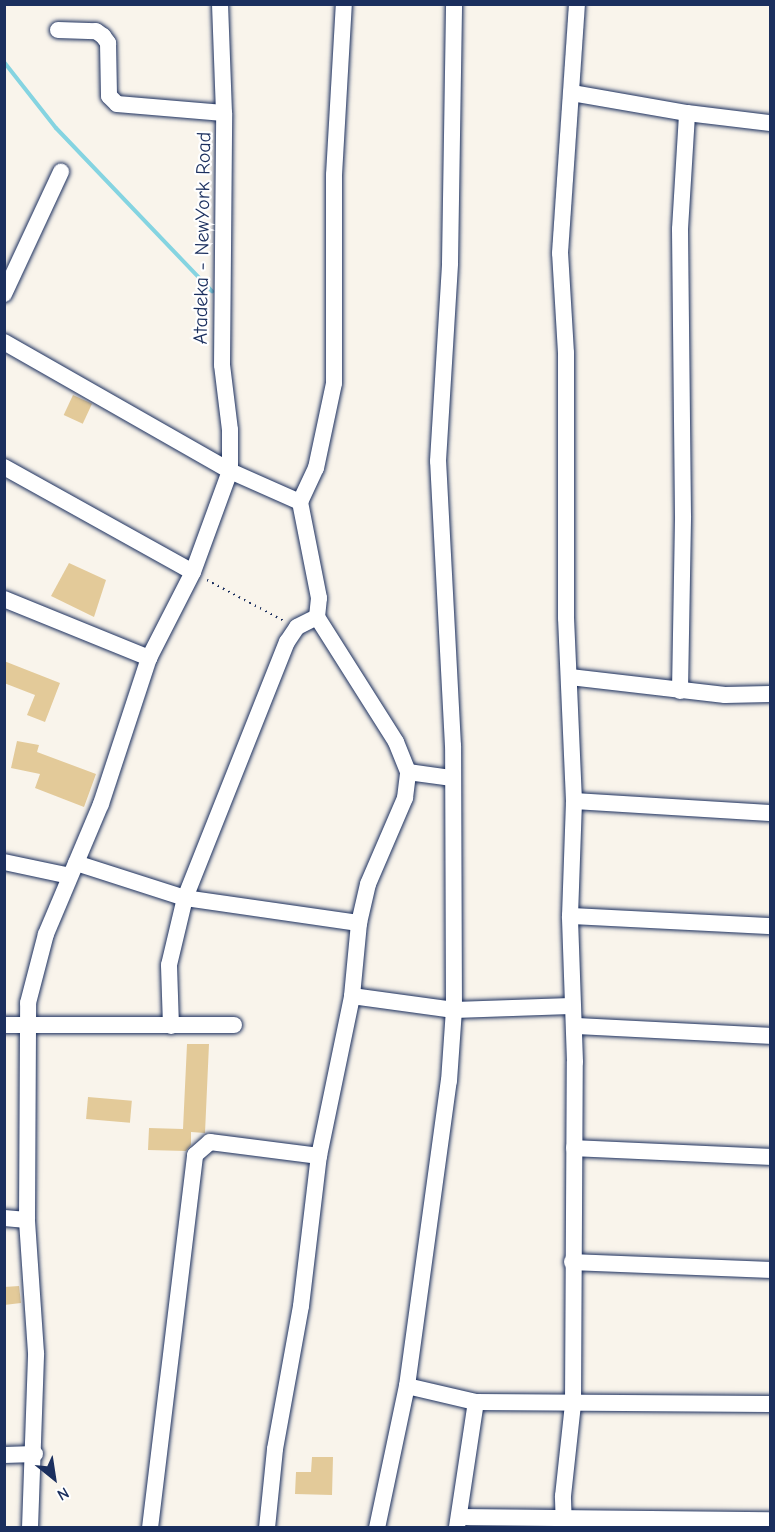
<!DOCTYPE html>
<html>
<head>
<meta charset="utf-8">
<style>
	body { margin:0 }
	#map { position:relative; width:775px; height:1532px; overflow:hidden; background:#f9f4eb; font-family:"Comic Neue",sans-serif }
	div>[style] { position:absolute }
	[style*='--x'] { left:calc(var(--x)*1px); top:calc(var(--y)*1px); width:calc(var(--w)*1px); rotate:calc(var(--a)*1deg) }
	.stream>* { height:4px; margin:-2px; padding:0 2px; transform-origin:2px; border-radius:2px; background:#85d4e1 }
	.building>* { inset:0; background:#e3ca99; transform-origin:0 0 }
	.path>* { height:2px; margin-top:-1px; transform-origin:0; background:repeating-linear-gradient(90deg,#1b2f5e 0 1.5px,transparent 0 6px) }
	.roads { filter:drop-shadow(0 0 2px #1b2f5e) drop-shadow(0 0 2px #1b2f5e) }
	.minor>* { height:16px; margin:-8px; padding:0 8px; transform-origin:8px; border-radius:8px; background:#fff }
	span { translate:-50% -50%; white-space:nowrap; text-align:center; line-height:1.15; -webkit-text-stroke:4.5px #fff; paint-order:stroke }
	.street-label { font-size:20px; color:#1b2f5e }
	.frame { position:absolute; inset:0; border:6px solid #1b2f5e; pointer-events:none }
	.north { position:absolute; left:24px; top:1448px; width:60px; height:60px; -webkit-text-stroke:4px #fff; paint-order:stroke; rotate:150deg; font-size:16px; font-weight:700; line-height:24px; text-align:center; color:#1b2f5e }
	.north::after { content:''; display:block; margin:auto; width:21px; height:27px; background:#1b2f5e; clip-path:polygon(50% 0,100% 100%,50% 72%,0 100%) }
</style>
</head>
<body>
<div id="map">
	<div class="stream">
		<i style="--x:4;--y:62;--w:84;--a:51.8"></i>
		<i style="--x:56;--y:128;--w:226;--a:46.3"></i>
	</div>
	<div class="building">
		<i style="left:73px;top:395px;width:21px;height:22px;rotate:25deg"></i>
		<i style="clip-path:polygon(69px 563px,106px 580px,94px 617px,51px 596px)"></i>
		<i style="clip-path:polygon(4px 661px,60px 683px,45px 722px,27px 715px,35px 695px,4px 683px)"></i>
		<i style="clip-path:polygon(17px 741px,39px 745px,37px 752px,96px 774px,84px 807px,35px 788px,40px 774px,11px 768px)"></i>
		<i style="clip-path:polygon(187px 1044px,209px 1044px,205px 1133px,191px 1132px,191px 1145px,186px 1151px,148px 1150px,149px 1128px,183px 1129px)"></i>
		<i style="left:88px;top:1097px;width:44px;height:22px;rotate:5deg"></i>
		<i style="clip-path:polygon(19px 1286px,21px 1303px,4px 1305px,4px 1287px)"></i>
		<i style="clip-path:polygon(312px 1457px,333px 1457px,332px 1495px,295px 1494px,296px 1472px,311px 1472px)"></i>
	</div>
	<div class="path">
		<i style="--x:207;--y:580;--w:87;--a:28"></i>
	</div>
	<div class="roads">
		<div class="minor">
			<i style="--x:58;--y:30;--w:38;--a:2"></i>
			<i style="--x:96;--y:31;--w:9;--a:36"></i>
			<i style="--x:103;--y:36;--w:9;--a:54"></i>
			<i style="--x:108;--y:43;--w:53;--a:88.9"></i>
			<i style="--x:109;--y:96;--w:11;--a:45"></i>
			<i style="--x:117;--y:104;--w:107;--a:4.8"></i>
			<i style="--x:572;--y:93;--w:117;--a:9.9"></i>
			<i style="--x:687;--y:113;--w:84;--a:6.9"></i>
			<i style="--x:4;--y:294;--w:135;--a:-65"></i>
			<i style="--x:4;--y:342;--w:260;--a:29.7"></i>
			<i style="--x:230;--y:471;--w:77;--a:23.9"></i>
			<i style="--x:300;--y:502;--w:98;--a:78.8"></i>
			<i style="--x:319;--y:598;--w:19;--a:96"></i>
			<i style="--x:317;--y:617;--w:148;--a:57.7"></i>
			<i style="--x:396;--y:742;--w:32;--a:68"></i>
			<i style="--x:408;--y:772;--w:43;--a:7.9"></i>
			<i style="--x:4;--y:467;--w:216;--a:29.1"></i>
			<i style="--x:300;--y:502;--w:38;--a:-65"></i>
			<i style="--x:316;--y:468;--w:87;--a:-78"></i>
			<i style="--x:334;--y:383;--w:208;--a:-90"></i>
			<i style="--x:334;--y:175;--w:171;--a:-86.7"></i>
			<i style="--x:4;--y:599;--w:157;--a:22.1"></i>
			<i style="--x:570;--y:677;--w:156;--a:6.6"></i>
			<i style="--x:725;--y:695;--w:45;--a:-1.3"></i>
			<i style="--x:680;--y:691;--w:175;--a:-89"></i>
			<i style="--x:683;--y:516;--w:287;--a:-90.6"></i>
			<i style="--x:680;--y:229;--w:116;--a:-86.5"></i>
			<i style="--x:574;--y:801;--w:196;--a:3.5"></i>
			<i style="--x:4;--y:862;--w:67;--a:12"></i>
			<i style="--x:76;--y:863;--w:114;--a:17.8"></i>
			<i style="--x:185;--y:898;--w:176;--a:8.2"></i>
			<i style="--x:570;--y:916;--w:200;--a:2.9"></i>
			<i style="--x:352;--y:996;--w:103;--a:7.8"></i>
			<i style="--x:454;--y:1010;--w:117;--a:-2"></i>
			<i style="--x:4;--y:1025;--w:230;--a:0"></i>
			<i style="--x:171;--y:1026;--w:61;--a:-91.9"></i>
			<i style="--x:169;--y:965;--w:69;--a:-76.6"></i>
			<i style="--x:185;--y:898;--w:276;--a:-68.3"></i>
			<i style="--x:287;--y:642;--w:18;--a:-56"></i>
			<i style="--x:297;--y:627;--w:22;--a:-27"></i>
			<i style="--x:575;--y:1026;--w:195;--a:2.9"></i>
			<i style="--x:574;--y:1148;--w:196;--a:2.6"></i>
			<i style="--x:4;--y:1218;--w:23;--a:5"></i>
			<i style="--x:572;--y:1262;--w:198;--a:2.3"></i>
			<i style="--x:407;--y:1386;--w:71;--a:13.1"></i>
			<i style="--x:476;--y:1402;--w:294;--a:0.4"></i>
			<i style="--x:4;--y:1455;--w:31;--a:-2"></i>
			<i style="--x:459;--y:1517;--w:311;--a:0.6"></i>
			<i style="--x:457;--y:1527;--w:126;--a:-81.4"></i>
			<i style="--x:30;--y:1528;--w:175;--a:-88"></i>
			<i style="--x:36;--y:1353;--w:133;--a:-93.9"></i>
			<i style="--x:27;--y:1220;--w:217;--a:-89.7"></i>
			<i style="--x:28;--y:1003;--w:71;--a:-75.4"></i>
			<i style="--x:46;--y:934;--w:141;--a:-67.1"></i>
			<i style="--x:101;--y:804;--w:154;--a:-71.8"></i>
			<i style="--x:149;--y:658;--w:97;--a:-62.9"></i>
			<i style="--x:193;--y:572;--w:108;--a:-69.9"></i>
			<i style="--x:230;--y:471;--w:41;--a:-90"></i>
			<i style="--x:230;--y:430;--w:65;--a:-97"></i>
			<i style="--x:222;--y:365;--w:252;--a:-89.5"></i>
			<i style="--x:224;--y:113;--w:109;--a:-92.1"></i>
			<i style="--x:150;--y:1528;--w:376;--a:-83.1"></i>
			<i style="--x:195;--y:1155;--w:20;--a:-41"></i>
			<i style="--x:210;--y:1142;--w:110;--a:7.3"></i>
			<i style="--x:267;--y:1528;--w:79;--a:-84.2"></i>
			<i style="--x:275;--y:1449;--w:145;--a:-79.7"></i>
			<i style="--x:301;--y:1306;--w:151;--a:-83.2"></i>
			<i style="--x:319;--y:1156;--w:163;--a:-78.3"></i>
			<i style="--x:352;--y:996;--w:73;--a:-84.5"></i>
			<i style="--x:359;--y:923;--w:40;--a:-77"></i>
			<i style="--x:368;--y:884;--w:94;--a:-66.7"></i>
			<i style="--x:405;--y:798;--w:26;--a:-83"></i>
			<i style="--x:377;--y:1528;--w:145;--a:-78.1"></i>
			<i style="--x:407;--y:1386;--w:308;--a:-82.2"></i>
			<i style="--x:449;--y:1081;--w:71;--a:-86"></i>
			<i style="--x:454;--y:1010;--w:264;--a:-90.2"></i>
			<i style="--x:453;--y:746;--w:285;--a:-93"></i>
			<i style="--x:438;--y:461;--w:198;--a:-86.5"></i>
			<i style="--x:450;--y:263;--w:259;--a:-89.1"></i>
			<i style="--x:564;--y:1528;--w:32;--a:-92"></i>
			<i style="--x:563;--y:1496;--w:93;--a:-83.8"></i>
			<i style="--x:573;--y:1404;--w:342;--a:-89.7"></i>
			<i style="--x:575;--y:1062;--w:146;--a:-92"></i>
			<i style="--x:570;--y:916;--w:115;--a:-88"></i>
			<i style="--x:574;--y:801;--w:183;--a:-92.5"></i>
			<i style="--x:566;--y:618;--w:265;--a:-90"></i>
			<i style="--x:566;--y:353;--w:100;--a:-93.4"></i>
			<i style="--x:560;--y:253;--w:250;--a:-86.1"></i>
		</div>
	</div>
	<div class="street-label">
		<span style="left:202px;top:238px;rotate:-89deg">Atadeka - NewYork Road</span>
	</div>
	<div class="frame"></div>
	<div class="north">N</div>
</div>
</body>
</html>
